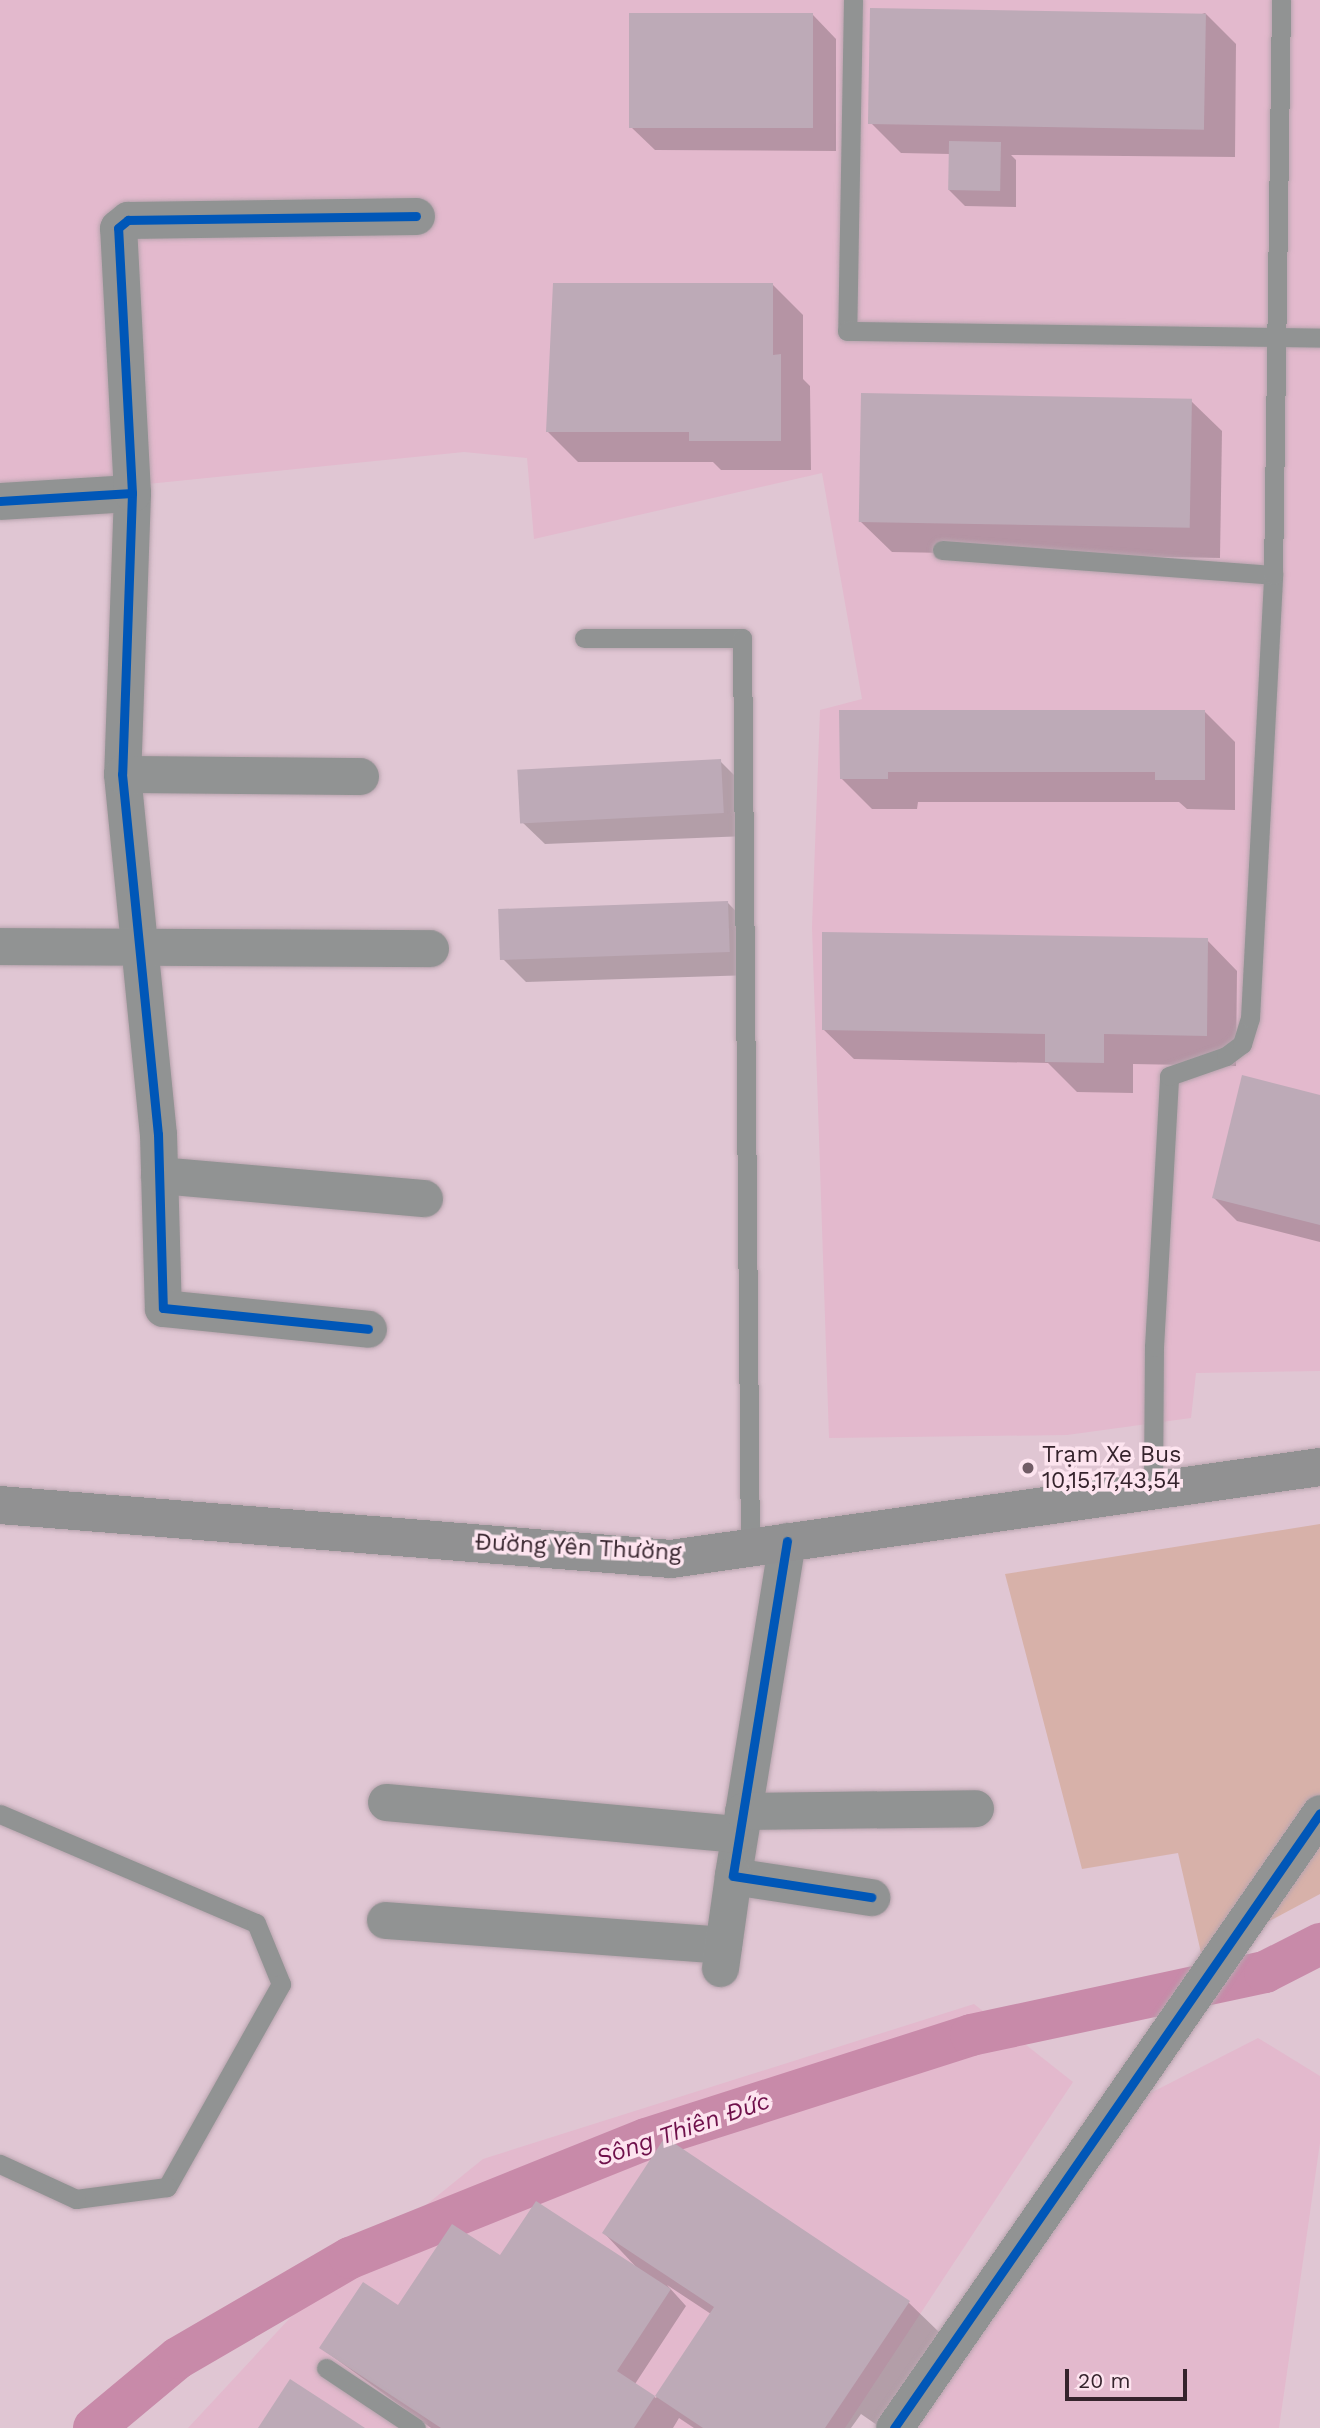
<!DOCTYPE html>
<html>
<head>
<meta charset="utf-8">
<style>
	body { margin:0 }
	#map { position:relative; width:1320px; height:2428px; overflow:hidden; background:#e0c6d3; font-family:"Work Sans",sans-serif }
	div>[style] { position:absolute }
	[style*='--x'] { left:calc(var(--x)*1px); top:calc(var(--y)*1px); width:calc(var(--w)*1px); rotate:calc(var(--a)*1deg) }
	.built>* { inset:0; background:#e3b9cd }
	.green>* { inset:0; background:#d7b1a9 }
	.shadow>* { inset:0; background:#0003 }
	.canal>* { height:42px; margin:-21px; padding:0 21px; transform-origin:21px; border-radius:21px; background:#c88aa9 }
	.building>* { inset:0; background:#bdaab7; transform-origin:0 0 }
	.roads { filter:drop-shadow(0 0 2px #b8a4ae) drop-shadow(0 0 2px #b8a4ae) }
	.service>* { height:19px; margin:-9.5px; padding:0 9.5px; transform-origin:9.5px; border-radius:9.5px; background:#919393 }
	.minor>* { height:37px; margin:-18.5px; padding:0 18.5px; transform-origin:18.5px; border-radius:18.5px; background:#919393 }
	.secondary>* { height:38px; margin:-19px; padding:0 19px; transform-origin:19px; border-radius:19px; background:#919192 }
	.cycleway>* { height:9px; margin:-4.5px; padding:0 4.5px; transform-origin:4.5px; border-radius:4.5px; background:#0057b8 }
	.dots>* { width:19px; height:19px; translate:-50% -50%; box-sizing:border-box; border:4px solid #fde4ef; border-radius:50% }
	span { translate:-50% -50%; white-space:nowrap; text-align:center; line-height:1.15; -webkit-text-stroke:7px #fde4ef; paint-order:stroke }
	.poi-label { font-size:23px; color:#35232c }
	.left { translate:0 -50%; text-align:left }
	.street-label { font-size:23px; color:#35232c }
	.water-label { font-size:24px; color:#6f114b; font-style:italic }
	.scale { position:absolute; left:1065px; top:2369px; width:122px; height:32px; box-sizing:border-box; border:4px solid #35232c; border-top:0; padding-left:9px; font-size:21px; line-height:24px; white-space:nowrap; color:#35232c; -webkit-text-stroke:5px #fde4ef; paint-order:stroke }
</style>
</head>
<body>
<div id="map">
	<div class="built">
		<i style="clip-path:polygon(0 0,1320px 0,1320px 1371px,1196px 1373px,1191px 1418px,1067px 1435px,829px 1438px,812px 927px,820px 710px,862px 699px,822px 473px,534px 539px,527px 458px,464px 452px,0 499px)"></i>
		<i style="clip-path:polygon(974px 2004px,1073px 2082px,845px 2428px,188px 2428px,302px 2305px,483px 2159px)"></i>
		<i style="clip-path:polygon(1258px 2038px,1320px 2076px,1320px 2143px,1279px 2428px,916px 2428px,1133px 2102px)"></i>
	</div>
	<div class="green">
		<i style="clip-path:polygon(1320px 1524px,1320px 1894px,1202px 1957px,1178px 1853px,1082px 1869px,1005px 1574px)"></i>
	</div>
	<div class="shadow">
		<i style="clip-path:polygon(1205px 13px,1236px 44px,1235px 157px,1011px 155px,1016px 160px,1016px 207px,965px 206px,949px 190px,950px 154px,901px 153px,871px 123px)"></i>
		<i style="clip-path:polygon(813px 15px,836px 39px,836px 151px,655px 150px,631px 127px)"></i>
		<i style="clip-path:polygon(772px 284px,803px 315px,803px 379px,810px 386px,811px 470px,721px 470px,713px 462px,578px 462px,548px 432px)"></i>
		<i style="clip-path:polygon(1191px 401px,1222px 431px,1220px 558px,892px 552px,861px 522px)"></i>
		<i style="clip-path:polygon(1205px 712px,1235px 742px,1235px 810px,1187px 809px,1179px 802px,918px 802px,917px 809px,872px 809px,841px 778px)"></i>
		<i style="clip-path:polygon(720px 761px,744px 785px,747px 836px,545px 844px,521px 821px)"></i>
		<i style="clip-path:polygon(728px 903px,751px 927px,753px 975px,526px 982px,502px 958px)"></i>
		<i style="clip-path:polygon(1207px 940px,1237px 971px,1236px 1066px,1133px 1064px,1133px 1093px,1077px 1092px,1048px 1063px,854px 1059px,823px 1029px)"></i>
		<i style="clip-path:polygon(1320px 1096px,1320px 1242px,1237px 1221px,1213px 1197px)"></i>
		<i style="clip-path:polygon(evenodd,604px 2233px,908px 2302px,939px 2332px,877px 2425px,861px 2414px,851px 2428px,694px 2428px,679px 2418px,673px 2428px,431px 2428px,321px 2348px,501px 2258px,639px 2270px,604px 2233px,667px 2285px,711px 2314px,656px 2398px,635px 2384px,686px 2306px,667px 2285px)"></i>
	</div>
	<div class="canal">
		<i style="--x:94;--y:2428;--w:109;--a:-39.8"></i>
		<i style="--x:178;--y:2358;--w:199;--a:-30.2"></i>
		<i style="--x:350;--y:2258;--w:319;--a:-21.9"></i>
		<i style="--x:646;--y:2139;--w:341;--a:-17.7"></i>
		<i style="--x:971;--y:2035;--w:301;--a:-12.1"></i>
		<i style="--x:1265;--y:1972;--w:62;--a:-27"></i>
	</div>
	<div class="building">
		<i style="left:870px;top:8px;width:336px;height:116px;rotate:1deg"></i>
		<i style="left:629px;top:13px;width:184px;height:115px"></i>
		<i style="left:949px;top:141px;width:52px;height:49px;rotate:1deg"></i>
		<i style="clip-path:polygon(553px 283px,773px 283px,773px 355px,781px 354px,781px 441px,689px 441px,689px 432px,546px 432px)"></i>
		<i style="left:861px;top:393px;width:331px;height:129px;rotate:1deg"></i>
		<i style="clip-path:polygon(839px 710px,1205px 710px,1205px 780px,1155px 780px,1155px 772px,888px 772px,888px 779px,840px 779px)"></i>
		<i style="left:721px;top:759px;width:54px;height:204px;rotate:87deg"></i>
		<i style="left:728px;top:901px;width:51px;height:230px;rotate:88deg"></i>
		<i style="clip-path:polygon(822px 932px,1208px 938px,1207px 1036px,1104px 1034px,1104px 1063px,1045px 1062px,1045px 1034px,822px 1030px)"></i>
		<i style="clip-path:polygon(1242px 1075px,1320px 1095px,1320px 1225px,1212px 1198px)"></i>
		<i style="clip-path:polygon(665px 2137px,910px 2301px,825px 2428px,703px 2428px,655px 2396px,714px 2307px,602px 2233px)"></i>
		<i style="clip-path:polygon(536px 2201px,671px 2289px,617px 2371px,655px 2396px,634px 2428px,441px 2428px,319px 2348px,363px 2282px,398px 2305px,452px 2224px,500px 2255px)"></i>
		<i style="clip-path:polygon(290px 2379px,327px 2403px,365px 2428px,258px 2428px)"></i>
	</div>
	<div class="roads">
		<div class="service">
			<i style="--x:853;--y:0;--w:331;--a:91"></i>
			<i style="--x:847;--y:331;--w:473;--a:0.8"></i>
			<i style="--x:942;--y:550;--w:332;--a:4.3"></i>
			<i style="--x:584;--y:638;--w:158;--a:0"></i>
			<i style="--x:742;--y:638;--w:909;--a:89.5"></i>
			<i style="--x:1153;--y:1488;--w:141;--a:-89.6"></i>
			<i style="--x:1154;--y:1347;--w:271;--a:-86.8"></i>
			<i style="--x:1169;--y:1076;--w:60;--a:-19.3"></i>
			<i style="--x:1226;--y:1056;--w:20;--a:-37"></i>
			<i style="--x:1242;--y:1044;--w:27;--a:-73"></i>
			<i style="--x:1250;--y:1018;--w:444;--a:-87"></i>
			<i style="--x:1273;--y:575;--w:575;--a:-89.2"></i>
			<i style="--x:0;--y:1814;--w:278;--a:23.1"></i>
			<i style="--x:256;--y:1923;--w:66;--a:67.7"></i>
			<i style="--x:281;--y:1984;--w:233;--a:119.3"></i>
			<i style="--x:167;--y:2187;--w:92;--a:172.5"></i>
			<i style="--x:76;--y:2199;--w:84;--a:-155.3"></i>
			<i style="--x:326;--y:2368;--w:108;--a:33.7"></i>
		</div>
		<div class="minor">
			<i style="--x:132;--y:493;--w:281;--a:92"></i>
			<i style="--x:122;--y:774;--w:362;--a:84.3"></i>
			<i style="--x:158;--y:1134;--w:174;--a:88.4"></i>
			<i style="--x:163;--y:1308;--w:206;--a:5.8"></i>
			<i style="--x:0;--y:501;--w:132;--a:-3.5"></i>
			<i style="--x:132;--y:493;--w:265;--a:-93"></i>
			<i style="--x:118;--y:228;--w:13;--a:-39"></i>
			<i style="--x:128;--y:220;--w:288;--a:-0.8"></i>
			<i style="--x:122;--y:774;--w:238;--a:0.5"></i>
			<i style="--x:0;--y:946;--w:430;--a:0.3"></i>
			<i style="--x:159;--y:1175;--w:266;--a:5"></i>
			<i style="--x:787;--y:1541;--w:339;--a:99.2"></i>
			<i style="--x:733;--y:1876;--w:140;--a:8.7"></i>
			<i style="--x:386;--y:1802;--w:354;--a:5.2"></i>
			<i style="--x:743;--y:1811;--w:232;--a:-0.7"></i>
			<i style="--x:385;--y:1920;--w:339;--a:4.2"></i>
			<i style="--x:720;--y:1968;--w:93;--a:-82"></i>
			<i style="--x:894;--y:2428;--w:748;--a:-55.29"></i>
		</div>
		<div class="secondary">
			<i style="--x:0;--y:1505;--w:673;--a:4.6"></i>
			<i style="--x:671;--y:1559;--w:655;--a:-8.07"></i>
		</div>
	</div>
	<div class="cycleway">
		<i style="--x:132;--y:493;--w:281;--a:92"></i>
		<i style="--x:122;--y:774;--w:362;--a:84.3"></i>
		<i style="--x:158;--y:1134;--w:174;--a:88.4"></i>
		<i style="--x:163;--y:1308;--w:206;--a:5.8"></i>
		<i style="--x:0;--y:501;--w:132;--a:-3.5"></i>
		<i style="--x:132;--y:493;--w:265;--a:-93"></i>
		<i style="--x:118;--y:228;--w:13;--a:-39"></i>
		<i style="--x:128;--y:220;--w:288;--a:-0.8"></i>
		<i style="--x:787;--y:1541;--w:339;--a:99.2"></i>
		<i style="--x:733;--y:1876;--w:140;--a:8.7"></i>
		<i style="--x:894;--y:2428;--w:748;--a:-55.29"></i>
	</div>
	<div class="dots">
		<i style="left:1028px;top:1468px;background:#715c66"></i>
	</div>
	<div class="poi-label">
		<span class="left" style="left:1042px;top:1468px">Trạm Xe Bus<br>10,15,17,43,54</span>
	</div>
	<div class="street-label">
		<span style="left:578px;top:1548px;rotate:3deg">Đường Yên Thường</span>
	</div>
	<div class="water-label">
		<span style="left:683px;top:2130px;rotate:-19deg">Sông Thiên Đức</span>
	</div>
	<div class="scale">20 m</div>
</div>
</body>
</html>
